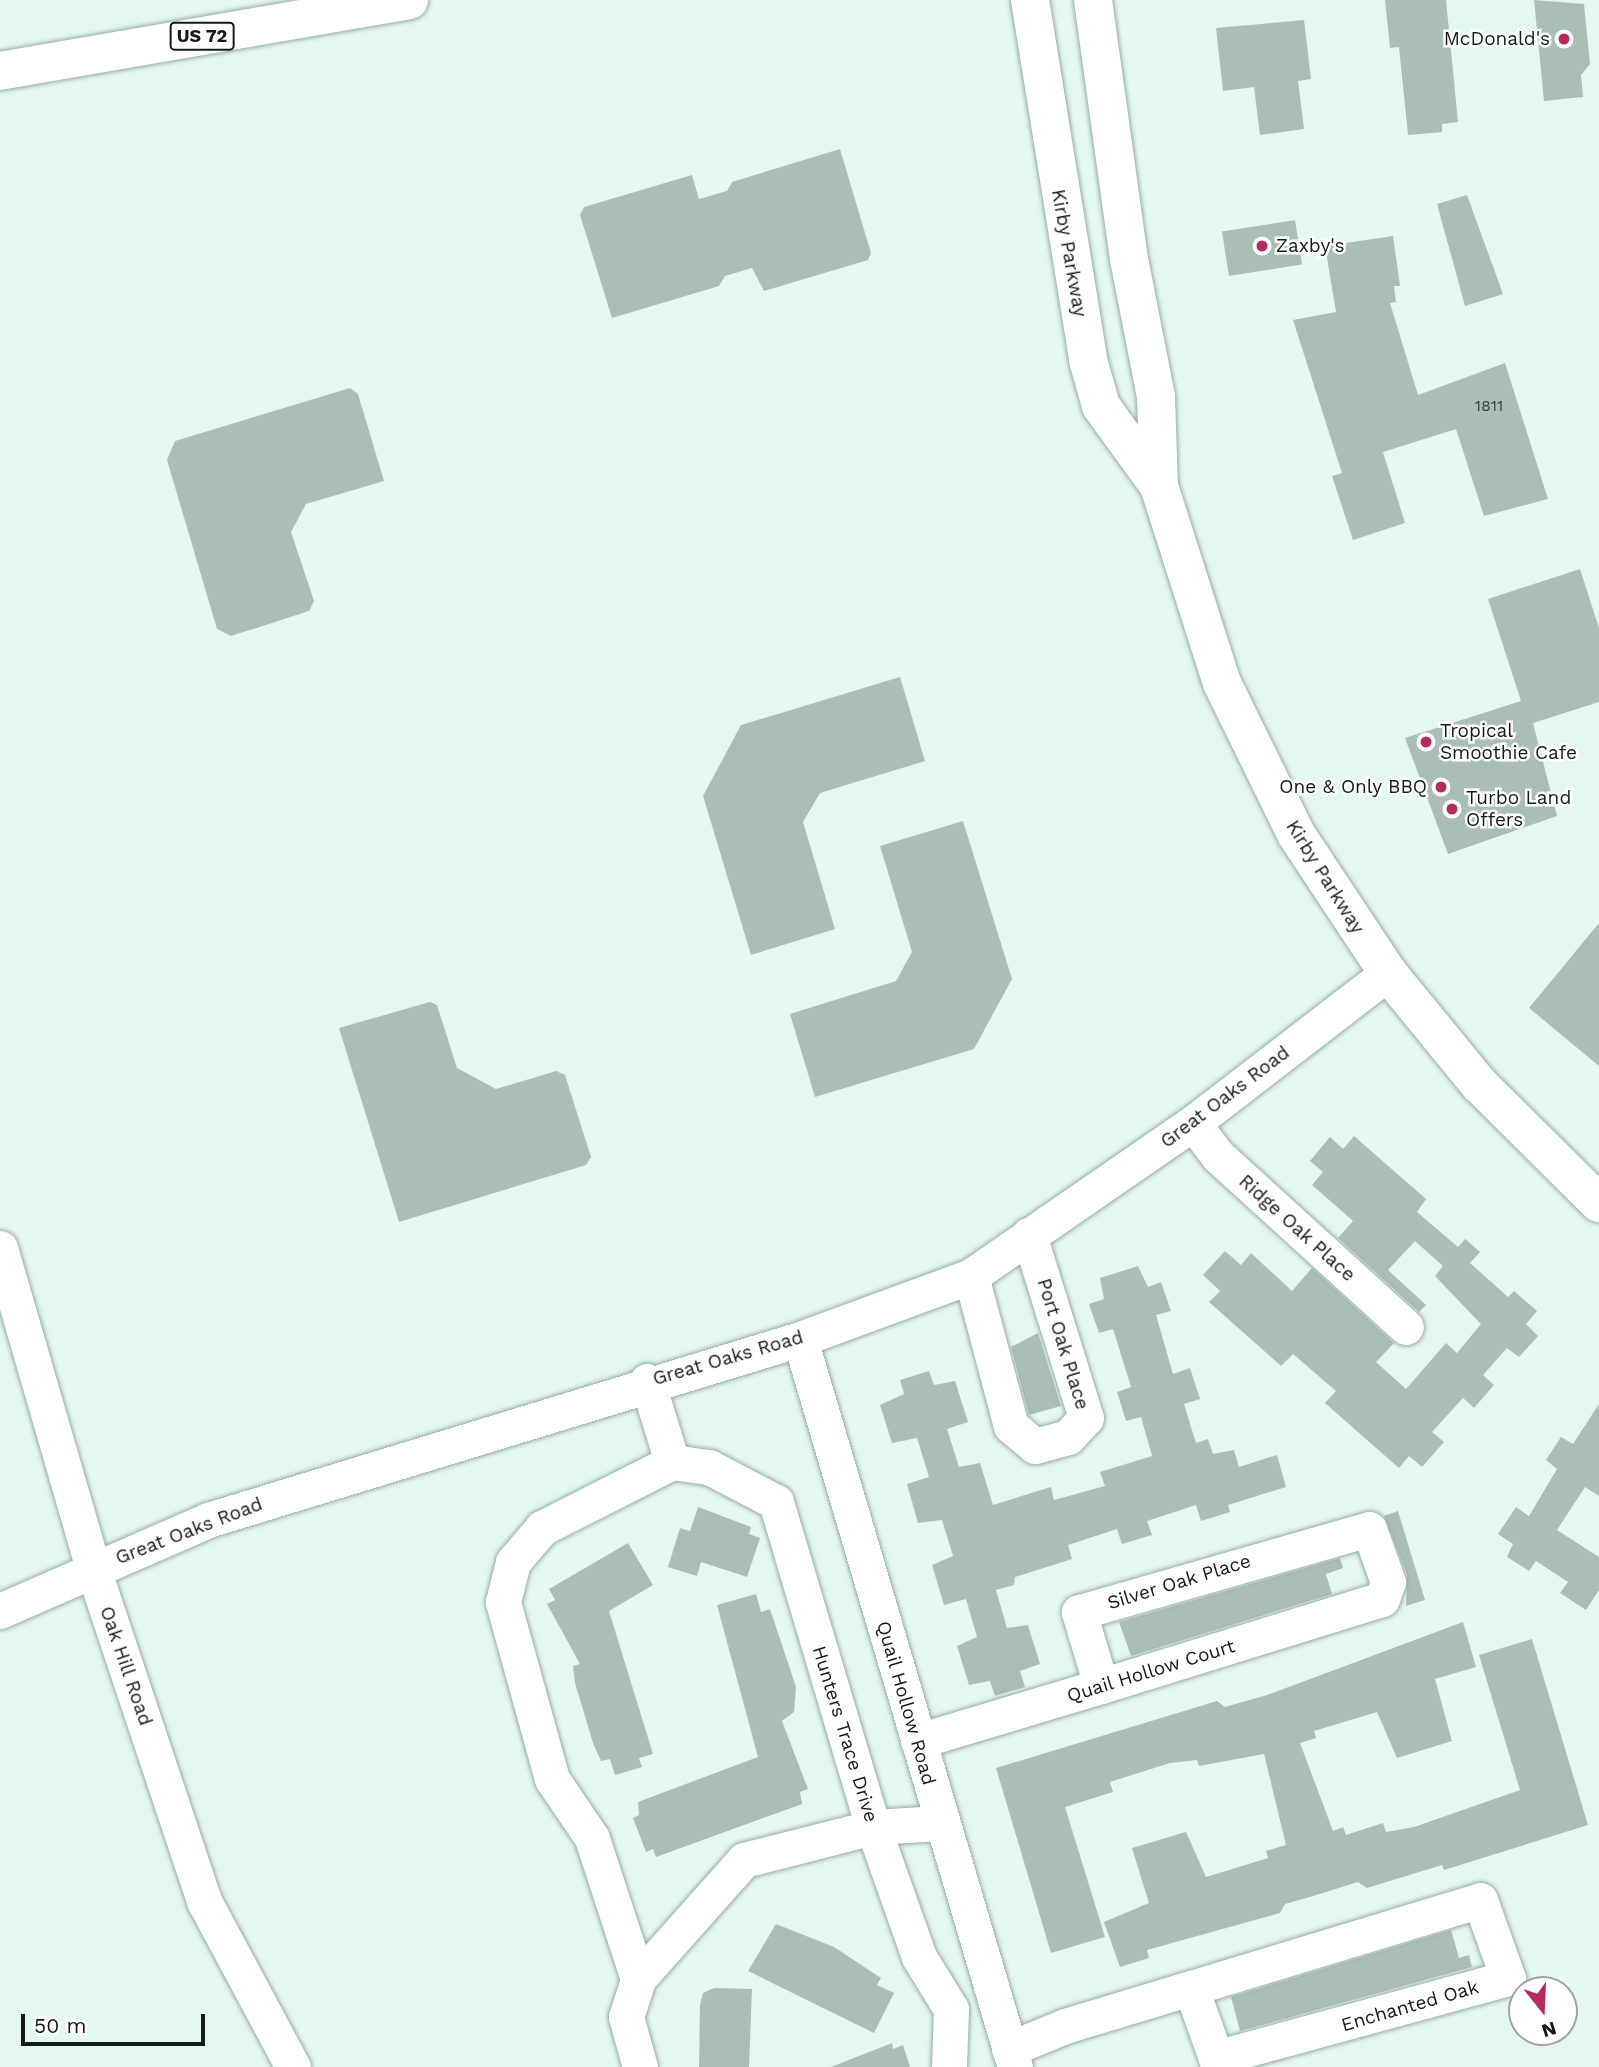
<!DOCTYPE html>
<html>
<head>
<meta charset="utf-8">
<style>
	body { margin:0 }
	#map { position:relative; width:1599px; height:2067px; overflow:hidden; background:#e3f9f0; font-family:"Work Sans",sans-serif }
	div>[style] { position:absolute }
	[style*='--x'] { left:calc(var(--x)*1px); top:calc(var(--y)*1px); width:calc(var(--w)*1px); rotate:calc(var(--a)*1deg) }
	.building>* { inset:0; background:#a9bfb6; transform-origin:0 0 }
	.roads { filter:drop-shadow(0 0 2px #97aca3) drop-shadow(0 0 2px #97aca3) }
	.minor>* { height:35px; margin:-17.5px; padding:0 17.5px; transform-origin:17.5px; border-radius:17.5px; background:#fff }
	.major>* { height:38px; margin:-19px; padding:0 19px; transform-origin:19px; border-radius:19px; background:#fff }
	.dots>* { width:19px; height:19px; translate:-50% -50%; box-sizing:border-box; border:4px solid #fff; border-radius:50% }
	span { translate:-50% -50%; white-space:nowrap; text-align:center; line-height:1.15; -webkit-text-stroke:5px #fff; paint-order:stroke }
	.number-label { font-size:16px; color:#38433f }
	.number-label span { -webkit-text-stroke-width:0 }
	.shield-label span { padding:2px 5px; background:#fff; border:2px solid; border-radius:5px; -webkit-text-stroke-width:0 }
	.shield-label { font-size:18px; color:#131a17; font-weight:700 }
	.poi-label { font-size:19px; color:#131a17 }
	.right { translate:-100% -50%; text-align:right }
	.left { translate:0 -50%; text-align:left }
	.street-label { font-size:19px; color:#131a17 }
	.north { position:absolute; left:1508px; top:1976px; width:70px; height:70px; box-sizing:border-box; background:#fff; border:2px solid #a1a3a2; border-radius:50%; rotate:162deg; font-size:19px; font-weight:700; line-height:28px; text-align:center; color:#131a17 }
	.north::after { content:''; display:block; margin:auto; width:24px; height:32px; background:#b82a5d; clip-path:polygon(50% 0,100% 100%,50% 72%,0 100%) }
	.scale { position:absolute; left:21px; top:2014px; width:184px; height:32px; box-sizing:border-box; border:4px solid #131a17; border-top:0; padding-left:9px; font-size:21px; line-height:24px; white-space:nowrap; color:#131a17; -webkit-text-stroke:5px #fff; paint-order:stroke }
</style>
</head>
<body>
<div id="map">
	<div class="building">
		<i style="clip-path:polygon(1385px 0,1446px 0,1458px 122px,1442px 124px,1442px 132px,1408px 135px,1399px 47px,1390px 48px)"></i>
		<i style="clip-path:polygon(1534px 0,1584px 4px,1590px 64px,1581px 75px,1583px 97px,1544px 101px)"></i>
		<i style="clip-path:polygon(1304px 20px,1311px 79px,1298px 81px,1304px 129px,1260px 135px,1254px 87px,1223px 91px,1216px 28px)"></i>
		<i style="clip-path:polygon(840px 149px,871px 253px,868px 260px,764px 291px,752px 268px,725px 276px,719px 286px,612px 318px,580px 215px,584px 207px,692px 175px,699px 199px,727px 191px,732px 182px)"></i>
		<i style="clip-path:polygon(1467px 195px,1503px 294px,1465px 306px,1437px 204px)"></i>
		<i style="left:1295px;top:220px;width:45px;height:74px;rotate:81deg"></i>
		<i style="clip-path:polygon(1393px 236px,1400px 286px,1394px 286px,1396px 302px,1390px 303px,1418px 395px,1505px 363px,1548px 499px,1484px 516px,1456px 429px,1383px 452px,1405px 523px,1353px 540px,1332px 476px,1342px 473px,1293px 320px,1336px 312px,1325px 246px)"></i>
		<i style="clip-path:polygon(350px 388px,358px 394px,384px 481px,306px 504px,291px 532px,314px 601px,309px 611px,231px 636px,217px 629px,167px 460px,175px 441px)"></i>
		<i style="clip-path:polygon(1580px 569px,1599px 628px,1599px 702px,1533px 723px,1557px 816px,1448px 854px,1405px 738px,1521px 701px,1488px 599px)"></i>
		<i style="clip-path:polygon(900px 677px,925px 761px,820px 793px,803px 822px,835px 929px,751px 955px,703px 796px,741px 725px)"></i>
		<i style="clip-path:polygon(963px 821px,1012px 979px,974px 1049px,815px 1097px,790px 1014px,896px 981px,912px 952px,880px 846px)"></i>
		<i style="clip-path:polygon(1599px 923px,1599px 1066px,1529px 1008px)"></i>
		<i style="clip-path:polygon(430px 1002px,437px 1005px,457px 1068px,496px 1089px,556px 1071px,565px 1075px,591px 1157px,586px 1165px,399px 1222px,339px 1028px)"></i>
		<i style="clip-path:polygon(1354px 1136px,1426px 1199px,1417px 1212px,1458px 1247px,1465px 1239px,1480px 1252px,1470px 1263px,1508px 1297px,1514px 1291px,1537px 1311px,1526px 1324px,1538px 1336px,1519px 1357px,1507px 1348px,1483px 1375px,1494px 1385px,1474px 1408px,1463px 1398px,1432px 1432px,1444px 1442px,1422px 1467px,1409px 1456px,1399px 1468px,1375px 1447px,1325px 1403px,1336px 1391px,1293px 1354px,1281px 1366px,1209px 1302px,1220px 1291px,1203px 1275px,1225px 1251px,1241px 1265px,1251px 1253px,1292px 1291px,1312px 1268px,1394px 1343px,1376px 1362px,1406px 1389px,1446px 1343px,1457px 1353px,1481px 1324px,1435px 1276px,1443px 1266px,1415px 1241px,1388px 1270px,1426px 1305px,1419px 1312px,1338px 1238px,1353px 1221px,1312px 1185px,1323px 1172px,1310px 1161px,1330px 1137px,1343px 1149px)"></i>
		<i style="clip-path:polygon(1138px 1266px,1148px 1287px,1161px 1282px,1171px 1311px,1156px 1315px,1173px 1374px,1190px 1368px,1200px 1399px,1184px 1404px,1196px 1443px,1208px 1439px,1213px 1454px,1234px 1450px,1239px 1467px,1277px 1455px,1286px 1487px,1228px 1505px,1230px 1512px,1201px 1521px,1196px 1505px,1147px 1521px,1152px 1535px,1122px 1544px,1117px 1529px,1068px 1545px,1072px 1559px,1015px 1577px,1014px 1585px,996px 1590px,1007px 1628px,1028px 1625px,1040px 1664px,1020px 1671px,1025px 1687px,995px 1696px,990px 1681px,969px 1685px,957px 1646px,977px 1637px,966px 1599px,944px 1605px,932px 1565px,953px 1556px,942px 1520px,918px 1523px,907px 1484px,929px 1477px,917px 1438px,892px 1443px,880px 1405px,904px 1394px,900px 1380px,929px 1371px,934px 1385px,955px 1381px,968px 1422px,947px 1429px,959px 1467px,980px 1463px,993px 1505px,1051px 1487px,1054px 1500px,1105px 1486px,1100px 1472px,1152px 1456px,1141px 1417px,1126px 1421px,1117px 1392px,1131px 1387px,1113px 1329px,1099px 1333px,1089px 1304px,1104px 1299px,1100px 1278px)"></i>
		<i style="clip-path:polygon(1038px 1333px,1061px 1406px,1029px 1415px,1011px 1347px)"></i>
		<i style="clip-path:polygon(1599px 1404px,1599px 1496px,1585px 1487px,1557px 1530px,1599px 1557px,1599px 1590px,1586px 1610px,1560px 1593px,1568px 1582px,1536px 1561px,1529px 1571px,1507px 1557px,1513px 1544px,1498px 1534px,1516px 1507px,1529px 1516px,1557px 1469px,1546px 1460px,1561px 1437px,1573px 1444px)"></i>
		<i style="clip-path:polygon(698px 1507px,751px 1527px,749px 1534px,760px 1538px,747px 1577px,701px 1562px,697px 1576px,668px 1567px,680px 1528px,690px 1531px)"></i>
		<i style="clip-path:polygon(1398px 1511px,1425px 1600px,1406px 1606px,1407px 1575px,1384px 1516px)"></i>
		<i style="clip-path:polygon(628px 1543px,653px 1585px,609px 1611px,653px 1754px,639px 1758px,642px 1767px,615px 1775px,610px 1759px,601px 1761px,593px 1743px,575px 1683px,573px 1666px,580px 1664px,547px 1604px,555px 1600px,549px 1589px)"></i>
		<i style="clip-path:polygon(1340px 1558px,1343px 1568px,1326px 1574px,1332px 1594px,1131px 1656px,1119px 1622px)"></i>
		<i style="clip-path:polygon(756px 1594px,761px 1612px,770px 1609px,796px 1687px,794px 1712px,782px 1721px,808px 1789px,800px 1792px,802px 1804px,656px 1857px,653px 1849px,646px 1852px,633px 1818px,639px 1815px,638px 1802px,758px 1757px,717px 1605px)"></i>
		<i style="clip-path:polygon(1463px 1622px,1476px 1667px,1435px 1679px,1452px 1741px,1397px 1758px,1377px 1712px,1314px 1731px,1316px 1738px,1300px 1743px,1333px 1831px,1343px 1827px,1346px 1835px,1383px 1823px,1386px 1832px,1414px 1827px,1520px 1790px,1479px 1655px,1532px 1639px,1588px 1825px,1444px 1870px,1442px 1865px,1367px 1888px,1358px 1882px,1310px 1897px,1285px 1904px,1280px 1913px,1147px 1950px,1149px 1958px,1120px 1967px,1104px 1922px,1149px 1903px,1132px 1848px,1186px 1832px,1206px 1877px,1268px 1858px,1266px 1851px,1286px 1845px,1264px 1754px,1199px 1766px,1197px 1760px,1170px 1763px,1110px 1782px,1113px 1792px,1065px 1807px,1105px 1937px,1051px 1953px,996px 1768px,1217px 1701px,1225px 1707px,1267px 1695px)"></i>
		<i style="clip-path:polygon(776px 1924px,834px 1947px,881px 1978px,877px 1985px,894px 1993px,874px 2033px,748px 1971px)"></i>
		<i style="clip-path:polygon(1451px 1930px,1459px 1958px,1469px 1955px,1472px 1967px,1240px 2031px,1231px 1997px)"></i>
		<i style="clip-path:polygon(714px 1988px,752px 1989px,749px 2067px,699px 2067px,700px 2005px,703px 1993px)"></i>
		<i style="clip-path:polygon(892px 2043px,893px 2049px,903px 2045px,910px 2067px,831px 2067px)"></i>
	</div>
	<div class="roads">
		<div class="minor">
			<i style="--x:1193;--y:1123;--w:41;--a:52.9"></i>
			<i style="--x:1218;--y:1156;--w:254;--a:42.3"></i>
			<i style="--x:0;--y:1248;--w:334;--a:73.8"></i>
			<i style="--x:93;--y:1569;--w:352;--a:71.5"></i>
			<i style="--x:205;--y:1903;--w:186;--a:61.8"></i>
			<i style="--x:971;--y:1276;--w:155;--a:75.1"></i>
			<i style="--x:1011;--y:1426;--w:31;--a:40"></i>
			<i style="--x:1035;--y:1446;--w:34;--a:-15"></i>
			<i style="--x:1068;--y:1437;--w:26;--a:-47"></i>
			<i style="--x:1086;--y:1418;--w:192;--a:-107.3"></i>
			<i style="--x:800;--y:1339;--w:759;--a:73.55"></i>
			<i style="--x:647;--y:1381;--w:85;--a:72.8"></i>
			<i style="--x:672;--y:1462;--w:37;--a:8"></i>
			<i style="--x:709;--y:1467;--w:76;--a:27.6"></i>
			<i style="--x:776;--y:1502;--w:339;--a:73.4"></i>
			<i style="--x:873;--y:1827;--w:138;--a:70.5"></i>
			<i style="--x:919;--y:1957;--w:61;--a:58.4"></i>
			<i style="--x:951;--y:2009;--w:58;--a:92"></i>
			<i style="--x:0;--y:1611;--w:227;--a:-23.6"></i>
			<i style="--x:208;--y:1520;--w:619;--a:-17"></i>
			<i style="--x:800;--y:1339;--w:182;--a:-20.2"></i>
			<i style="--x:971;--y:1276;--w:270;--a:-34.6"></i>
			<i style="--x:1193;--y:1123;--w:246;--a:-37.6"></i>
			<i style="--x:918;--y:1741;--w:191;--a:-16.7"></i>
			<i style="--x:1101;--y:1686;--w:294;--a:-17.2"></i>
			<i style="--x:1382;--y:1599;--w:18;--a:-71"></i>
			<i style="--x:1388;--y:1582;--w:56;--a:-109.7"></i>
			<i style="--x:1369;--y:1529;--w:302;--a:164"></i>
			<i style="--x:1079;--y:1612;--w:77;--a:73.4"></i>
			<i style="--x:638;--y:1979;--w:159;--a:-48.3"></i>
			<i style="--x:744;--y:1860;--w:133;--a:-14.3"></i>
			<i style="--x:873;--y:1827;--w:67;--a:-3.4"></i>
			<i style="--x:1009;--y:2049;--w:61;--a:-22.3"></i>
			<i style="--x:1065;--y:2026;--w:132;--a:-16.8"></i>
			<i style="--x:1191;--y:1988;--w:302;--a:-16.9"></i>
			<i style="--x:1480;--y:1900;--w:83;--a:70.3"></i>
			<i style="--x:1508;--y:1978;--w:303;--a:164.7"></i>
			<i style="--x:1216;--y:2058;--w:74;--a:-109.7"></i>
			<i style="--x:640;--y:2067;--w:52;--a:-105.6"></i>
			<i style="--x:626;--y:2017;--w:40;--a:-72"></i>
			<i style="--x:638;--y:1979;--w:148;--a:-108.1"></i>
			<i style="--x:592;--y:1838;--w:71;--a:-124.1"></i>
			<i style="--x:552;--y:1779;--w:184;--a:-105.5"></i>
			<i style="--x:503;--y:1602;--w:41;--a:-76"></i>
			<i style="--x:513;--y:1562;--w:45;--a:-49.5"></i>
			<i style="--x:542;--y:1528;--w:146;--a:-26.9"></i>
		</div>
		<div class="major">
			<i style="--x:1030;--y:0;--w:365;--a:80.8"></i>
			<i style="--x:1088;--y:360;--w:48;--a:74.2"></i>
			<i style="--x:1101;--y:406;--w:99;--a:54.1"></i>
			<i style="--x:1093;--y:0;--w:261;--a:82.1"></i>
			<i style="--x:1129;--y:259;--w:141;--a:78.9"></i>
			<i style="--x:1156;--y:397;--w:89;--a:88.1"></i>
			<i style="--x:1159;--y:486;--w:207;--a:72.3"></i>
			<i style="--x:1222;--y:683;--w:168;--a:63.9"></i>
			<i style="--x:1296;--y:834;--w:167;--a:56.5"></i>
			<i style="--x:1388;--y:973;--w:144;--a:50.7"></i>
			<i style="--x:1479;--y:1084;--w:169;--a:44.8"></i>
			<i style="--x:0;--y:71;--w:415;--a:-9.8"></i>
		</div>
	</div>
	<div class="dots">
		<i style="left:1564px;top:39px;background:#b82a5d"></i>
		<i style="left:1262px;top:246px;background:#b82a5d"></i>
		<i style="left:1426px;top:742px;background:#b82a5d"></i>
		<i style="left:1441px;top:787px;background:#b82a5d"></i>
		<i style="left:1452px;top:809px;background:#b82a5d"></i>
	</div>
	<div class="number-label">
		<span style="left:1489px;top:406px">1811</span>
	</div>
	<div class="shield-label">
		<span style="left:202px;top:36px">US 72</span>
	</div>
	<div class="poi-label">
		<span class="right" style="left:1550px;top:39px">McDonald's</span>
		<span class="left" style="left:1276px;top:246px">Zaxby's</span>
		<span class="left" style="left:1440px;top:742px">Tropical<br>Smoothie Cafe</span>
		<span class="right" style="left:1427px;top:787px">One &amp; Only BBQ</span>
		<span class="left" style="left:1466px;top:809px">Turbo Land<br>Offers</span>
	</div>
	<div class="street-label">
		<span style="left:1069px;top:253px;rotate:80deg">Kirby Parkway</span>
		<span style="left:1325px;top:877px;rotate:58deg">Kirby Parkway</span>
		<span style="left:1225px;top:1097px;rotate:-37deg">Great Oaks Road</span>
		<span style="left:1297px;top:1228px;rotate:42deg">Ridge Oak Place</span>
		<span style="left:1063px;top:1344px;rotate:73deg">Port Oak Place</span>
		<span style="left:728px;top:1358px;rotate:-16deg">Great Oaks Road</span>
		<span style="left:189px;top:1531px;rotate:-21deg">Great Oaks Road</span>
		<span style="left:1179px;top:1582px;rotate:-17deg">Silver Oak Place</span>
		<span style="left:126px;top:1666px;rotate:71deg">Oak Hill Road</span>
		<span style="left:1151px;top:1671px;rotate:-17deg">Quail Hollow Court</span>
		<span style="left:906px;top:1703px;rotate:74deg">Quail Hollow Road</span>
		<span style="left:845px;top:1734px;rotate:73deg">Hunters Trace Drive</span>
		<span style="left:1410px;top:2006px;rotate:-16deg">Enchanted Oak</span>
	</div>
	<div class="north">N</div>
	<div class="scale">50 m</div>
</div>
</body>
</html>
